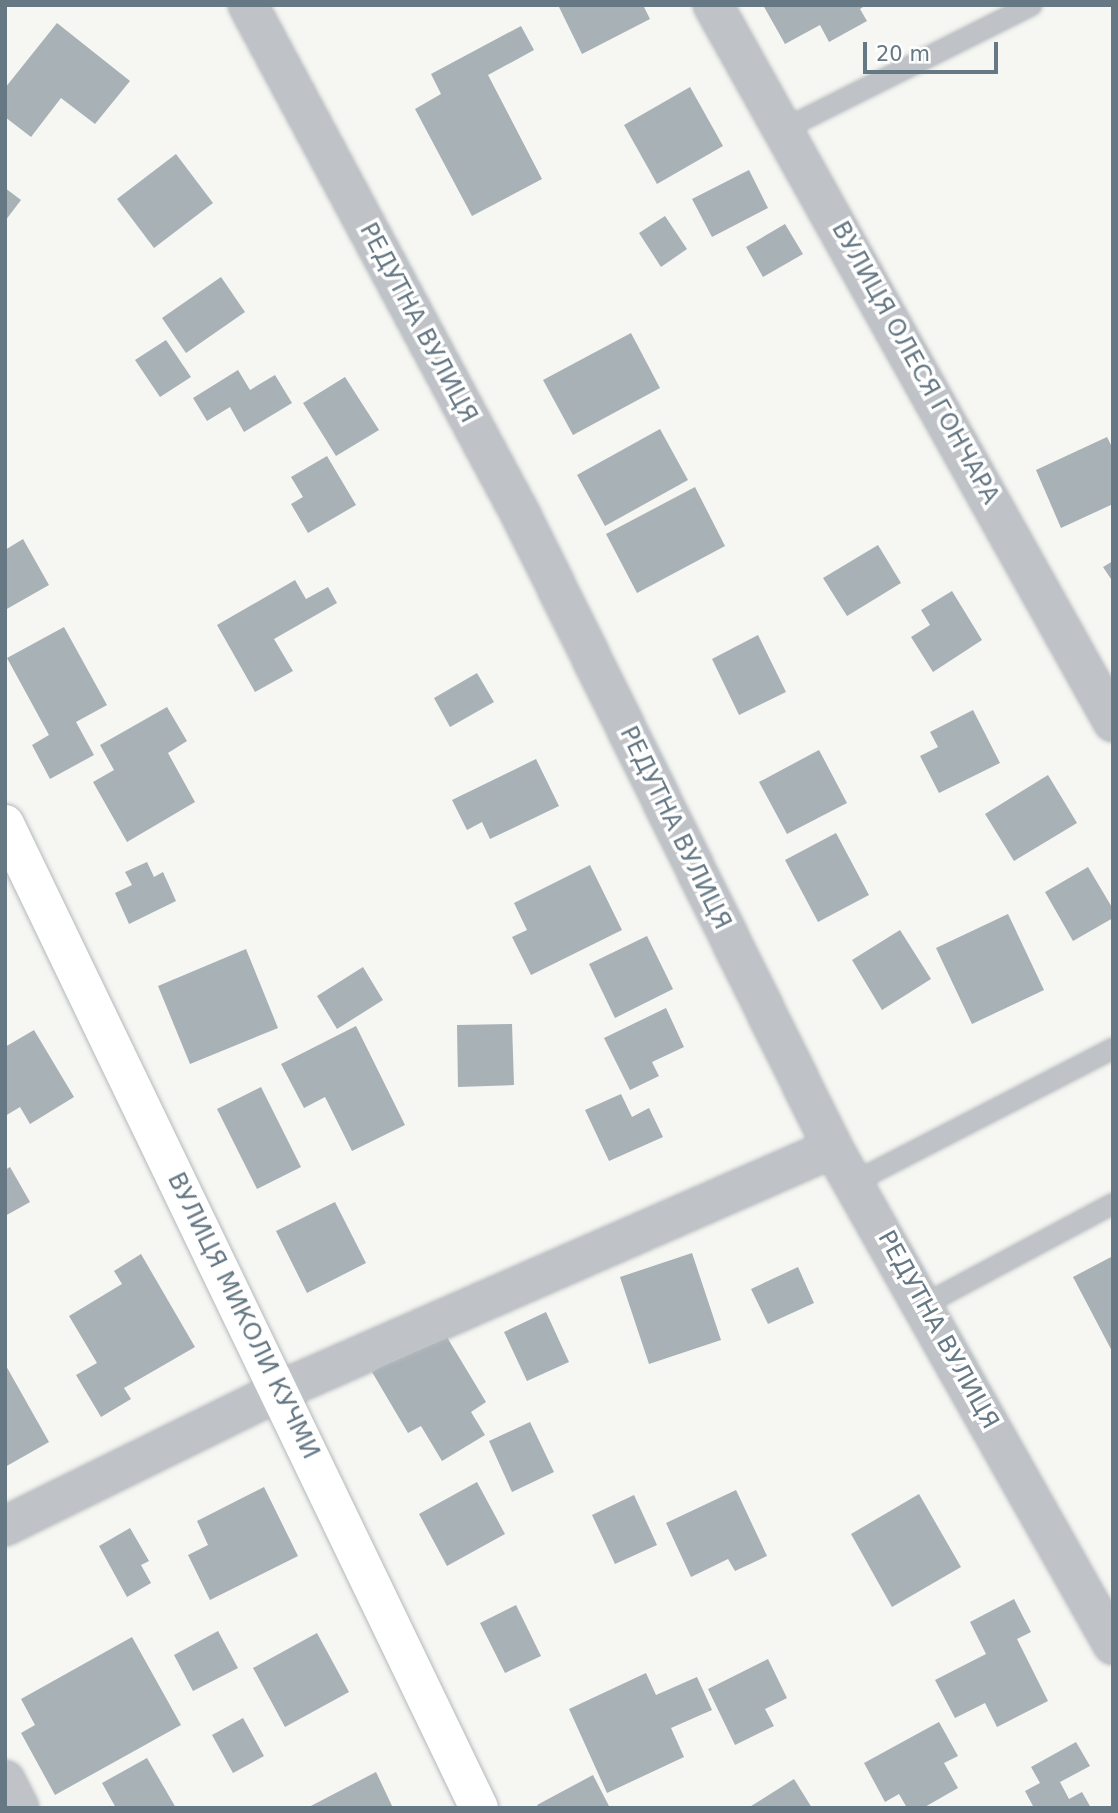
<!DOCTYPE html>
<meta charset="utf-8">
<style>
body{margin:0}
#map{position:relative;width:1118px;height:1813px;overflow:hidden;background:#f6f6f2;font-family:"DejaVu Sans",sans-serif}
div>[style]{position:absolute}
.building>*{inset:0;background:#a8b1b6}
.roads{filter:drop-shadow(0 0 2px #b3b9bd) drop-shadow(0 0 2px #b3b9bd)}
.lane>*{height:19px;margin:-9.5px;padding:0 9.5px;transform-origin:9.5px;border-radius:9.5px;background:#bfc3c7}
.street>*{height:38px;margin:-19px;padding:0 19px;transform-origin:19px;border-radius:19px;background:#bfc3c7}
.secondary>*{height:38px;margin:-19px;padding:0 19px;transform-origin:19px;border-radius:19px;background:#fff}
span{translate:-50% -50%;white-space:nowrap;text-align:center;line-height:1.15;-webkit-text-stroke:7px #fff;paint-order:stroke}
.street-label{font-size:24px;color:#657884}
.frame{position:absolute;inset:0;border:7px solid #657884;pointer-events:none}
.scale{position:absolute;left:863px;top:42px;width:135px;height:32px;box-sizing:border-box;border:4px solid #657884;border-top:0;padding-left:9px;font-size:21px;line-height:24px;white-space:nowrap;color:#657884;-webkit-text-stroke:5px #fff;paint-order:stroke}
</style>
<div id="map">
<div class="building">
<i style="clip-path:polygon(558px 5px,643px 5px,650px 19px,582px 54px)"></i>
<i style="clip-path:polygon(763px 5px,866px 5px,860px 9px,867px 21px,829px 42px,820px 25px,785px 44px)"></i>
<i style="clip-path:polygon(57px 23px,130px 81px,95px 124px,61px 98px,31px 137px,5px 117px,5px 88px)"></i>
<i style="clip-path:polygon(521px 26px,534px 50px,488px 75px,542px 179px,472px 216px,415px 109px,441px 94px,431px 74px)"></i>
<i style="clip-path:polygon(690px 87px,723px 146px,657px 184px,624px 125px)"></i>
<i style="clip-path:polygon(176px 154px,213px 203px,154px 248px,117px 199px)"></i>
<i style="clip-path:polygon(749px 170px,768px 208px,712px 237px,692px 199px)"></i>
<i style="clip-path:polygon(5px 188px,21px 200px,5px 221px)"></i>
<i style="clip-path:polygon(665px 216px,687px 249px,661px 267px,639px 233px)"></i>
<i style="clip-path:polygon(785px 224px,803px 254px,763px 277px,746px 247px)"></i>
<i style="clip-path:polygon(221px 277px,245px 312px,186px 353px,162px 318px)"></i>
<i style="clip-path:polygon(631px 333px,660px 388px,573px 435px,543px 380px)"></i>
<i style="clip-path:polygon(166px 340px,191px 377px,160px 397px,135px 360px)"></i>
<i style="clip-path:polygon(238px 370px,250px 390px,275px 375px,292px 403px,244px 432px,230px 407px,207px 421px,193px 398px)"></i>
<i style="clip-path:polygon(345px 377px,379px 430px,336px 456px,303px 403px)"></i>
<i style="clip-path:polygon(660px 429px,688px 480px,605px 526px,577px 475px)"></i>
<i style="clip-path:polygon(1107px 437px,1113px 449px,1113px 504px,1061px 528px,1036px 470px)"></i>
<i style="clip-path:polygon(327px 456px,356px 505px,308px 533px,291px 504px,303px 497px,291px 477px)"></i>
<i style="clip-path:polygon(695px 487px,725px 546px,637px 593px,606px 534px)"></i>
<i style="clip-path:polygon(23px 539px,49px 585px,5px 610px,5px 550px)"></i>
<i style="clip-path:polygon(878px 545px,901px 583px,847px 616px,823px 578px)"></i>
<i style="clip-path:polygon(1113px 561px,1113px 582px,1103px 567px)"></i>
<i style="clip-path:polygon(295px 580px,306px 599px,328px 587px,337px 603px,274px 639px,293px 671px,255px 692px,217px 625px)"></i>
<i style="clip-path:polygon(952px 591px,982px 640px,933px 672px,911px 637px,930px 625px,921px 610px)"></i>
<i style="clip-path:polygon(64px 627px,107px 705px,76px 722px,94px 755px,50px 779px,32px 745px,49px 735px,7px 658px)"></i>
<i style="clip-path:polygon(758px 635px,786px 692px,739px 715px,712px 659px)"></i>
<i style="clip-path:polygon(477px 673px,494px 702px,450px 727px,434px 698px)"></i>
<i style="clip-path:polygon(167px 707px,187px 741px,168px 753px,195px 802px,127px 842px,93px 782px,114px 770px,100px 745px)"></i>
<i style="clip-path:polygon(973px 710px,1000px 763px,939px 793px,920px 756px,938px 747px,930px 732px)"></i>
<i style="clip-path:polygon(819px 750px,847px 803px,787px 834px,759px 782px)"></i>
<i style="clip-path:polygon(536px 759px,559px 806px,490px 839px,482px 822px,467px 830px,452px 800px)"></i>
<i style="clip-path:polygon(1048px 775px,1077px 823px,1014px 861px,985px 814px)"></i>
<i style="clip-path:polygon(836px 833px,869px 895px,818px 922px,785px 860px)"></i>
<i style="clip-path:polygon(147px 862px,154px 877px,163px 872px,176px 901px,129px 924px,115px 893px,132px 885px,125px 872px)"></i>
<i style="clip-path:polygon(590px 865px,622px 930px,531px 975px,512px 937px,527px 930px,514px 903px)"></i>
<i style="clip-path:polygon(1088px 867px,1113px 909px,1113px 918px,1073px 941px,1045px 892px)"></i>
<i style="clip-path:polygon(1008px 914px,1044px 990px,972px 1024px,936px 948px)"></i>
<i style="clip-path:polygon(900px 930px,931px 979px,882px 1010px,852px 960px)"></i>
<i style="clip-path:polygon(647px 936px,673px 989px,615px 1018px,589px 964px)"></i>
<i style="clip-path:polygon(246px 949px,278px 1028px,190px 1064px,158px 986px)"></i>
<i style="clip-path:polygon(363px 967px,383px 1000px,337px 1029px,317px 996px)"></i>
<i style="clip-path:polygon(666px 1008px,684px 1047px,652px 1062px,659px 1076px,630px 1090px,604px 1038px)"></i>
<i style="clip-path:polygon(512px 1024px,514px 1085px,458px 1087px,457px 1025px)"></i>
<i style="clip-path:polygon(356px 1026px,405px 1125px,352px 1151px,325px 1097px,304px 1108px,281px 1064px)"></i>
<i style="clip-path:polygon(34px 1030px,74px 1097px,30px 1124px,20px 1107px,5px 1116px,5px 1047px)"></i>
<i style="clip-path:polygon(261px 1087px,301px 1167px,257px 1189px,217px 1109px)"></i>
<i style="clip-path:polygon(621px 1094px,632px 1117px,649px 1108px,663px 1137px,609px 1161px,585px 1110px)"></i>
<i style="clip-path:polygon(10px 1167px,30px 1202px,5px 1216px,5px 1170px)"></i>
<i style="clip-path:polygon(335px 1202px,366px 1263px,307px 1293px,276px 1231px)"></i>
<i style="clip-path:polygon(692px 1253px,721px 1340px,649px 1364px,620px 1277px)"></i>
<i style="clip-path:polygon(141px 1254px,195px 1347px,124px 1388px,131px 1399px,101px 1417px,76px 1375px,97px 1363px,69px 1316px,122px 1284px,114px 1271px)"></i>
<i style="clip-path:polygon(1113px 1256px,1113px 1353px,1073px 1277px)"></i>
<i style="clip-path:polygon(798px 1267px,814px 1303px,768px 1324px,751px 1289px)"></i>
<i style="clip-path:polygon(546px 1312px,569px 1362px,527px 1381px,504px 1332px)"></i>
<i style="clip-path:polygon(442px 1329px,486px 1402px,471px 1412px,485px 1435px,442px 1461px,421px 1426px,408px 1433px,372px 1372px)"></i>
<i style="clip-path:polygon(5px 1364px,49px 1442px,5px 1467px)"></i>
<i style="clip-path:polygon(530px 1422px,554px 1472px,512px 1492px,489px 1441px)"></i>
<i style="clip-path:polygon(477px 1482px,505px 1534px,447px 1566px,419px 1514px)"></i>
<i style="clip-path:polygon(264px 1487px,298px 1556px,210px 1600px,188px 1555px,208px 1545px,197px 1521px)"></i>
<i style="clip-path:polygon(736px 1490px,767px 1556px,735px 1571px,728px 1559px,691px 1577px,666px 1523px)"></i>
<i style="clip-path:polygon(919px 1494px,961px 1567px,892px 1607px,851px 1534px)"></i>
<i style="clip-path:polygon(634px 1495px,657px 1545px,615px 1564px,592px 1515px)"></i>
<i style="clip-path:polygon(130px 1528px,149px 1561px,141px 1565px,151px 1583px,127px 1597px,99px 1546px)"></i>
<i style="clip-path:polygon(1014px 1599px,1031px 1632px,1017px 1639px,1048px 1701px,997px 1727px,985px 1703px,955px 1718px,935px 1680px,986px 1654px,970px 1622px)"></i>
<i style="clip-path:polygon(516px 1605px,541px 1656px,505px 1673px,480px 1623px)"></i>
<i style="clip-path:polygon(218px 1631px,238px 1668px,193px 1691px,174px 1655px)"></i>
<i style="clip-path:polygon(317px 1633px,349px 1692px,285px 1727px,253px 1668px)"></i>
<i style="clip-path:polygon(132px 1637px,181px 1725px,55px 1795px,21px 1733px,35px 1725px,21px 1699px)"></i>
<i style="clip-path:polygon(768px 1659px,787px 1698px,765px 1709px,774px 1726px,735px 1745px,708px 1689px)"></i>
<i style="clip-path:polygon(646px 1673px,656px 1695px,697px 1677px,712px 1710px,671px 1728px,684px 1757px,607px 1793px,569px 1709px)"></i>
<i style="clip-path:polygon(243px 1718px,264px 1756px,233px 1773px,212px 1735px)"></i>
<i style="clip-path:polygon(939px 1722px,958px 1756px,944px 1763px,958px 1788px,923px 1808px,907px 1808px,899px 1794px,885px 1802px,864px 1763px)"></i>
<i style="clip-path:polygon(1076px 1742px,1090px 1766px,1060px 1782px,1069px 1799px,1082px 1792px,1091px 1808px,1034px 1808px,1025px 1791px,1040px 1783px,1031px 1767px)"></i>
<i style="clip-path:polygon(147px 1758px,176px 1808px,116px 1808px,102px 1783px)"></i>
<i style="clip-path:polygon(376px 1772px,393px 1808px,307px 1808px)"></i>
<i style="clip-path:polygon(593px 1775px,610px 1808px,539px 1808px,537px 1805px)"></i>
<i style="clip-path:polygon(794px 1779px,812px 1808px,748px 1808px)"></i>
</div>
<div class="roads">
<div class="lane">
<i style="left:785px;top:128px;width:275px;rotate:-26.6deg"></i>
<i style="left:855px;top:1181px;width:290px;rotate:-27.3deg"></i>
<i style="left:924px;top:1304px;width:214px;rotate:-28.1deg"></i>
</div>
<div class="street">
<i style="left:248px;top:5px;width:581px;rotate:61.85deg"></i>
<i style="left:522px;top:517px;width:703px;rotate:63.76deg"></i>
<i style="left:833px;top:1148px;width:570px;rotate:60.6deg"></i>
<i style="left:713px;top:5px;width:821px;rotate:60.84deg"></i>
<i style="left:5px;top:1526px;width:305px;rotate:-26.2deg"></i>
<i style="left:279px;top:1391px;width:605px;rotate:-23.68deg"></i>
<i style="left:5px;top:1780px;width:31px;rotate:63deg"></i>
</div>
<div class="secondary">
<i style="left:5px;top:824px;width:1092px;rotate:64.28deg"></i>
</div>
</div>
<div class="street-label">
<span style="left:418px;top:323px;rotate:62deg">РЕДУТНА ВУЛИЦЯ</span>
<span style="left:915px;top:363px;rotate:61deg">ВУЛИЦЯ ОЛЕСЯ ГОНЧАРА</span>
<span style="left:675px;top:828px;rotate:64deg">РЕДУТНА ВУЛИЦЯ</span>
<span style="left:243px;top:1316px;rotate:64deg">ВУЛИЦЯ МИКОЛИ КУЧМИ</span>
<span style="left:938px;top:1330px;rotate:61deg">РЕДУТНА ВУЛИЦЯ</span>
</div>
<div class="frame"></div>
<div class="scale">20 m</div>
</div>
